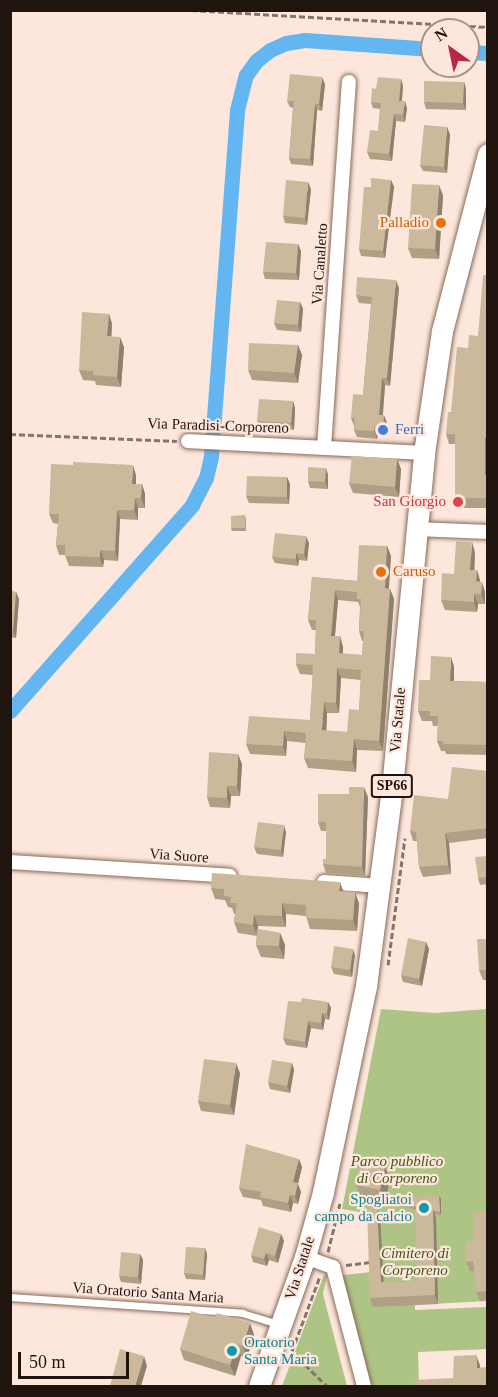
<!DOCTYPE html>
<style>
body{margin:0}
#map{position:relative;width:498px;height:1397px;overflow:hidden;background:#fde7dc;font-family:"Times New Roman",serif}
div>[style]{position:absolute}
.green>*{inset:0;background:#aec484}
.canal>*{height:15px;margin:-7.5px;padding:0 7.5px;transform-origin:7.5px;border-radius:7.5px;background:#64b6f1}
.path>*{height:3px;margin-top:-1.5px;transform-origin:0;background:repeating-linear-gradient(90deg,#84746c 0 6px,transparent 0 9px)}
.roads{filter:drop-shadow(0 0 2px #886a59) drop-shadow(0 0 2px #886a59)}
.service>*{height:7px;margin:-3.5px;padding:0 3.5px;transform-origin:3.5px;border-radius:3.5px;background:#fff}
.minor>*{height:14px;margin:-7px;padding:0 7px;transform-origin:7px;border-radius:7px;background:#fff}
.primary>*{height:21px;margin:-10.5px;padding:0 10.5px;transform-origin:10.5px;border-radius:10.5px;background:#fff}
.wall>*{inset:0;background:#af9f85}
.shaded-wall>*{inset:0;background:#8f826c}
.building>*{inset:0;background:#ccb99b}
.dots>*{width:16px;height:16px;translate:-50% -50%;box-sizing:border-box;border:3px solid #fde7dc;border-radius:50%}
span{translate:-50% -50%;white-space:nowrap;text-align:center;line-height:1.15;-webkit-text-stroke:4.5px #fde7dc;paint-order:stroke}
.shield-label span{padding:2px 4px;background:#fde7dc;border:2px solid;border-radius:4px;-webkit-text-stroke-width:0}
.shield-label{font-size:14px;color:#20140e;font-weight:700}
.food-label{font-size:15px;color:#c56008}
.right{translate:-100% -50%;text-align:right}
.left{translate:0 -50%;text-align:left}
.street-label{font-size:15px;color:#20140e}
.shop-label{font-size:15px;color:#366cbe}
.health-label{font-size:15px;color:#be3a42}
.park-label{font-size:15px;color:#455619;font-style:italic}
.culture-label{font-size:15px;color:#0d838f}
.frame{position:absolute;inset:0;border:12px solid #20140e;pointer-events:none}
.north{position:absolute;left:420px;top:18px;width:60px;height:60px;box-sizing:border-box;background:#fde7dc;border:2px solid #a5938a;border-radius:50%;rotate:327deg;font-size:16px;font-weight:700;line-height:24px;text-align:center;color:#20140e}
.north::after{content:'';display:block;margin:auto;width:21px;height:27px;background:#b82745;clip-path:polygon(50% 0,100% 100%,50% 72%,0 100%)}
.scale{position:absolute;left:18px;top:1352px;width:111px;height:27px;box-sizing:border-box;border:3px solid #20140e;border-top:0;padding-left:8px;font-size:18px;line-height:21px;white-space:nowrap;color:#20140e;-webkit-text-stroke:4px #fde7dc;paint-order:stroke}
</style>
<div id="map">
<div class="green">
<i style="clip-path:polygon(381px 1009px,435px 1013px,487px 1009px,487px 1301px,415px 1305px,415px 1310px,487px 1307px,487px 1349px,418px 1352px,419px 1386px,364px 1386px,335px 1276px,371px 1272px,371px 1214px,342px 1209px)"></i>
<i style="clip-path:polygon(324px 1275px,327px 1276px,323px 1294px,347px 1386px,282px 1386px)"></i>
</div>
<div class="canal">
<i style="left:468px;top:52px;width:20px;rotate:3deg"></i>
<i style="left:10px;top:711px;width:275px;rotate:-48.5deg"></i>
<i style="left:192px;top:505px;width:30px;rotate:-63deg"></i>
<i style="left:206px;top:478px;width:22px;rotate:-77deg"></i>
<i style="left:211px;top:457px;width:348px;rotate:-85.7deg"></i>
<i style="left:237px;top:110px;width:36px;rotate:-76deg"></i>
<i style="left:246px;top:75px;width:17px;rotate:-54deg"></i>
<i style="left:256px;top:61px;width:18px;rotate:-38deg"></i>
<i style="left:270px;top:50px;width:17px;rotate:-24deg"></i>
<i style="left:286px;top:43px;width:19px;rotate:-9deg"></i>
<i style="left:305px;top:40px;width:127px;rotate:4.1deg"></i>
</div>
<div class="path">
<i style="left:191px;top:10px;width:297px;rotate:3.3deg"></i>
<i style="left:10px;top:434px;width:167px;rotate:2.4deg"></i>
<i style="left:388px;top:965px;width:128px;rotate:-82.4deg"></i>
<i style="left:328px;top:1252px;width:50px;rotate:-76.2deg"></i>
<i style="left:346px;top:1265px;width:25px;rotate:-7deg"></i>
<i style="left:292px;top:1351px;width:80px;rotate:-69.5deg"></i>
<i style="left:292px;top:1352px;width:49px;rotate:44.2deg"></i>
</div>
<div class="roads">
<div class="service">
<i style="left:10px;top:1297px;width:233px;rotate:3.9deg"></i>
<i style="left:242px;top:1313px;width:39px;rotate:17deg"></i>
</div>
<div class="minor">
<i style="left:188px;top:441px;width:236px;rotate:2.9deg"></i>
<i style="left:324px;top:447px;width:366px;rotate:-86.1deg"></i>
<i style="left:416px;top:529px;width:72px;rotate:2.4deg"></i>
<i style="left:10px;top:862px;width:220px;rotate:3.6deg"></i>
<i style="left:324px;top:882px;width:57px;rotate:4deg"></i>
<i style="left:305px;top:1257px;width:30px;rotate:20deg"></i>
<i style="left:333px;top:1267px;width:123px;rotate:75.4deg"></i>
</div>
<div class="primary">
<i style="left:259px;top:1386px;width:137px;rotate:-70.4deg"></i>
<i style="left:305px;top:1257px;width:67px;rotate:-74.5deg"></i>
<i style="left:323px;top:1192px;width:210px;rotate:-78.2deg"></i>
<i style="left:366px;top:986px;width:200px;rotate:-82.5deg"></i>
<i style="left:392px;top:788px;width:337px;rotate:-84.5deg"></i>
<i style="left:424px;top:453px;width:123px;rotate:-81.6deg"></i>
<i style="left:442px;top:331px;width:183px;rotate:-75.4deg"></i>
</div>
</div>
<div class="wall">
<i style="clip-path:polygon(401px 79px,403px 86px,402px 101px,407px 108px,405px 122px,396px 121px,392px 161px,370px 159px,367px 152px,378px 131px,380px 109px,373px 108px,371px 102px,376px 89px)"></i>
<i style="clip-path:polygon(464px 82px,466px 89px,466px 110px,426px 109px,424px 102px)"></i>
<i style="clip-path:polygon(325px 84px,322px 111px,317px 110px,313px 166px,291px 164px,289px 158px,293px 108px,290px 107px,287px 101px)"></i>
<i style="clip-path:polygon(450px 134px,447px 173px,423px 171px,420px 165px)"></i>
<i style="clip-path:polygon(391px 180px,394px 187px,385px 258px,361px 256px,359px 249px,371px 187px)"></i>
<i style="clip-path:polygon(311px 189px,307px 225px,285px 223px,283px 216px)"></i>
<i style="clip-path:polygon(443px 195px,439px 259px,412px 258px,408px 248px)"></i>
<i style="clip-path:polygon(298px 244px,301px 251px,299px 280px,265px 279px,263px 272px)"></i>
<i style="clip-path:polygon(488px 275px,488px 508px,458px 508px,455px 498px,455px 444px,449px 444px,446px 434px,468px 348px,478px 336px)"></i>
<i style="clip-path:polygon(399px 288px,390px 386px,385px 385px,383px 415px,387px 423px,386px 434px,378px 434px,377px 439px,357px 437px,354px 430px,354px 426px,351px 418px,363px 395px,371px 304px,359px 303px,356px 295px)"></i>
<i style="clip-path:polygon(300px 302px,303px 309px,301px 332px,277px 330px,274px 323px)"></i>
<i style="clip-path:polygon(109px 314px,112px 324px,111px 337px,124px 347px,121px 387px,96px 385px,95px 381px,83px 380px,79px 370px)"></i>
<i style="clip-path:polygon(298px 345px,302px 355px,298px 383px,252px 380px,248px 370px)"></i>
<i style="clip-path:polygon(293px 401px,295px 408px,294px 430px,260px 427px,257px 421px)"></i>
<i style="clip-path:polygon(397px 459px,401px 469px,399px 497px,353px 493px,349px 483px)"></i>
<i style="clip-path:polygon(326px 468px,328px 475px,328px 489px,310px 488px,308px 481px)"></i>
<i style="clip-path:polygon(136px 475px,136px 484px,142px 484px,145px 494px,145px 508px,138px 508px,138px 520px,120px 519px,118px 561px,104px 560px,103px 567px,69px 566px,65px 555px,59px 555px,56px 545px,58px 524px,53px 523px,49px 514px)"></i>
<i style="clip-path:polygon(287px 477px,290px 484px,289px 504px,249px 503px,246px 496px)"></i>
<i style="clip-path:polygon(245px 515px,246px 519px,246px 531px,232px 531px,231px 528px)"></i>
<i style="clip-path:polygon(309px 543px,307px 561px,299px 560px,298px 566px,275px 563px,272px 557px)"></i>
<i style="clip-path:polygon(evenodd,387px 546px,391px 556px,389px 589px,390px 589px,394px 599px,383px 751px,357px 750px,356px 772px,308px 768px,304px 758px,306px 743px,287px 741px,286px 756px,250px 754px,246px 744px,310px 720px,313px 675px,300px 674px,296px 664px,315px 654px,316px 630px,312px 630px,308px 620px,312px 577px,357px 581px,387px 546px,338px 600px,358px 602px,360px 607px,359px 631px,362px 641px,363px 641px,362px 655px,343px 654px,343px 647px,340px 636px,335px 636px,338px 600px,387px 546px,341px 678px,361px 680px,359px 710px,347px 732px,326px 731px,327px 713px,339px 713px,341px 678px)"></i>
<i style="clip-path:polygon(475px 552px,474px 570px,477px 570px,480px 582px,485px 592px,485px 604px,478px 604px,477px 612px,445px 610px,441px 600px,454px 574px)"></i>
<i style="clip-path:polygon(10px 591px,16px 592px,19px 599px,16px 638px,10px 637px)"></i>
<i style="clip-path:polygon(454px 666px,454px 681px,488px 682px,488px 755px,446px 754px,445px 751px,441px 751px,437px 741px,438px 726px,433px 726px,432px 721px,422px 721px,418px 711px,430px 680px)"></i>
<i style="clip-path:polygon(242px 764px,240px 796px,231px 796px,230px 808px,210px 807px,207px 797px)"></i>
<i style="clip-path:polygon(488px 771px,488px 838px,449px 843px,451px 874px,423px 877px,419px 867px,417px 841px,413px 841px,410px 831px,448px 799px)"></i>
<i style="clip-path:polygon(368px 797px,365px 876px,326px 873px,323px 864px,326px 859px,326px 831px,321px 831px,318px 822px)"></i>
<i style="clip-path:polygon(286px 832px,283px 857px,257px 854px,254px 847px)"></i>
<i style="clip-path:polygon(488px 856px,488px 884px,480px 885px,478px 878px)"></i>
<i style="clip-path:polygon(211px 888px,343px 891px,359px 903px,357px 931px,310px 929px,306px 916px,286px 914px,286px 927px,258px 926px,258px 929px,280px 933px,285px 945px,284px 959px,261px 957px,256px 945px,257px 936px,238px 933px,234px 922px,235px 914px,234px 914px,232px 908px,228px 907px,225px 900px,215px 899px)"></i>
<i style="clip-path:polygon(488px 939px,488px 980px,483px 980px,479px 970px)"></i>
<i style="clip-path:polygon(426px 942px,429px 949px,422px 986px,403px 982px,401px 975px)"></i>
<i style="clip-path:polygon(355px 955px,352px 977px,334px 974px,331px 967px)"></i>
<i style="clip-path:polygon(301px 1002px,328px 1002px,331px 1008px,329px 1020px,325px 1019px,323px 1030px,311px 1028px,307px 1048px,286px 1045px,283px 1038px)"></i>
<i style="clip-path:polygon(292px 1063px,294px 1070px,290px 1093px,270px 1089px,268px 1082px)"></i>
<i style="clip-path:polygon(240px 1073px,234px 1115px,201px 1111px,198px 1101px)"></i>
<i style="clip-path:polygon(299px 1159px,302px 1167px,298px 1184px,301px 1192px,298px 1204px,293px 1203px,291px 1212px,263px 1206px,261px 1200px,243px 1197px,239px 1188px)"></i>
<i style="clip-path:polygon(385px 1167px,390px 1179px,385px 1203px,361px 1197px,356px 1185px)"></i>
<i style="clip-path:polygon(439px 1196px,441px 1199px,441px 1215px,435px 1214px,436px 1218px,438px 1304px,373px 1307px,370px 1298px,380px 1217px,384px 1282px,418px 1281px,419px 1210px,395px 1205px,394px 1201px)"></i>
<i style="clip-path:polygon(488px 1211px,488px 1301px,480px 1301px,476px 1292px,474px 1271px,470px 1271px,466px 1262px,473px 1242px)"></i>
<i style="clip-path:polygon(281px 1234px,284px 1241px,278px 1263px,269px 1260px,267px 1266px,253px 1262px,251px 1255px)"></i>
<i style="clip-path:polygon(205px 1248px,207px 1254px,205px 1280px,186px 1279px,184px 1273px)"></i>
<i style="clip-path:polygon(140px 1254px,143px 1260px,141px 1284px,121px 1282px,119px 1276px)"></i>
<i style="clip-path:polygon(215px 1318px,250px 1323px,254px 1335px,247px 1358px,241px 1356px,235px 1376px,184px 1360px,180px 1349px)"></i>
</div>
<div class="shaded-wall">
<i style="clip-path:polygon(322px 77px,325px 84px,322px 111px,319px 104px)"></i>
<i style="clip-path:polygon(401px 79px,403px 86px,401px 108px,399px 101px)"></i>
<i style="clip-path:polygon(464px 82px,466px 89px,466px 110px,463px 103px)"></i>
<i style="clip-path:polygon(405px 101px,407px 108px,405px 122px,403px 115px)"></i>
<i style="clip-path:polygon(315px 104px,317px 110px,313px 166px,310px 159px)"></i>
<i style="clip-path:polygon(394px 114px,396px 121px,392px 161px,389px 154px)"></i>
<i style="clip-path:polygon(447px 127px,450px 134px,447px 173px,444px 167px)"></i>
<i style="clip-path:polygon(391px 180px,394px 187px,385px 258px,383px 251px)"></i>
<i style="clip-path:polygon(308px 182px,311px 189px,307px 225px,305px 218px)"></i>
<i style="clip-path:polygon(439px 185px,443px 195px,439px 259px,435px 249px)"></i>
<i style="clip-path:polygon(298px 244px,301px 251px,299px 280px,296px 273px)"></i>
<i style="clip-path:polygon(396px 280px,399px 288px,390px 386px,387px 378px)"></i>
<i style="clip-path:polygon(300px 302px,303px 309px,301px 332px,298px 325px)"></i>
<i style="clip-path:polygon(109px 314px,112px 324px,111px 346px,107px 336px)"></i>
<i style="clip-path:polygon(120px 337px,124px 347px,121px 387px,117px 377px)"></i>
<i style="clip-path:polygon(298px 345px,302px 355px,298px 383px,294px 373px)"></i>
<i style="clip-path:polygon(382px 378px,385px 385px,382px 422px,379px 415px)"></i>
<i style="clip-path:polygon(293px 401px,295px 408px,294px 430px,291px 423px)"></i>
<i style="clip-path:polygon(384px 415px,387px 423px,386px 434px,383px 426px)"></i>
<i style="clip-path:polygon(375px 426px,378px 434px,377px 439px,374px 431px)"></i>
<i style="clip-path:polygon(485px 437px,488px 443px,488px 482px,485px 475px)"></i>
<i style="clip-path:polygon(397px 459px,401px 469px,399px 497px,395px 487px)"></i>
<i style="clip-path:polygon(133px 465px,136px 475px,136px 494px,132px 484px)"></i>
<i style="clip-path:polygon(326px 468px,328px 475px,328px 489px,325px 482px)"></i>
<i style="clip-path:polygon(287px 477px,290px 484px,289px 504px,287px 497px)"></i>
<i style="clip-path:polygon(142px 484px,145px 494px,145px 508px,141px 498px)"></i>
<i style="clip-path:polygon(135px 498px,138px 508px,138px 520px,134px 510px)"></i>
<i style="clip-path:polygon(117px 510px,120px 519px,118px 561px,115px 551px)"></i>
<i style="clip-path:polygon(306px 536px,309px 543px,307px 561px,304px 554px)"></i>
<i style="clip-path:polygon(472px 542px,475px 552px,474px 580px,470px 570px)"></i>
<i style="clip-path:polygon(387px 546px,391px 556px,388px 598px,385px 588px)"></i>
<i style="clip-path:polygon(100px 550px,104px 560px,103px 567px,100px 557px)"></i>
<i style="clip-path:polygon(296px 553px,299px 560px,298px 566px,296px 559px)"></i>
<i style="clip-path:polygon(477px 570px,480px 580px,480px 591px,476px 581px)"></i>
<i style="clip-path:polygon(482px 582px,485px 592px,485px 604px,481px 594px)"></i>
<i style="clip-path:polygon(390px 589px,394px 599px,383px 751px,379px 741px)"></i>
<i style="clip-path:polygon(335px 590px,338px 600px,334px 646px,331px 636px)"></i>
<i style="clip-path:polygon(16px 592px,19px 599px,16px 638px,13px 631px)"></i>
<i style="clip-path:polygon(474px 594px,478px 604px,477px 612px,474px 602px)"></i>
<i style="clip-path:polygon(340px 636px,343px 647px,343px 664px,339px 653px)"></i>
<i style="clip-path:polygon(451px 657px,454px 666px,454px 691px,450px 681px)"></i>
<i style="clip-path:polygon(337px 668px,341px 678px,339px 713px,336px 703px)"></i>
<i style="clip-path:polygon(324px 702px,327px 713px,326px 741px,322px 730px)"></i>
<i style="clip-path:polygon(284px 731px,287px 741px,286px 756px,283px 746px)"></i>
<i style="clip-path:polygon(354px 739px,357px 750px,356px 772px,352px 761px)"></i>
<i style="clip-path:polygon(238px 754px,242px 764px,240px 796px,237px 786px)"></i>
<i style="clip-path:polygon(227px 786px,231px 796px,230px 808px,227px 798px)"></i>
<i style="clip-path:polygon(364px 787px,368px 797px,365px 876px,362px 867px)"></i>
<i style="clip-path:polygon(284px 825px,286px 832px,283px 857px,281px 850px)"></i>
<i style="clip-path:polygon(445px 833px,449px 843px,451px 874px,448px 865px)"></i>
<i style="clip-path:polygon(340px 882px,344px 893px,339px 891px)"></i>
<i style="clip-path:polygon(355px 892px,359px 903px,357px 931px,353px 920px)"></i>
<i style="clip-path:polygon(282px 903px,286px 914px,286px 927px,282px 916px)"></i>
<i style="clip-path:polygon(254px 915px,258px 926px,257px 936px,253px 925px)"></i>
<i style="clip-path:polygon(280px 933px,285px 945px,284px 959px,279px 946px)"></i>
<i style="clip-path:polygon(426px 942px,429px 949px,422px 986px,419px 979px)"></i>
<i style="clip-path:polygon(353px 949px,355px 955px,352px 977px,350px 970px)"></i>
<i style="clip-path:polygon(328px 1002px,331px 1008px,329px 1020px,327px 1013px)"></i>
<i style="clip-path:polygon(322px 1013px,325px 1019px,323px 1030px,321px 1023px)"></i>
<i style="clip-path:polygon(308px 1021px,311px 1028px,307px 1048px,305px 1042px)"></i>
<i style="clip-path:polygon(236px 1063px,240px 1073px,234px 1115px,230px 1105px)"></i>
<i style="clip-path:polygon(292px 1063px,294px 1070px,290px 1093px,287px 1086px)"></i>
<i style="clip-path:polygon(299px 1159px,302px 1167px,298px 1184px,301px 1192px,298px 1204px,295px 1196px,293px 1182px)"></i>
<i style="clip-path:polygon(385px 1167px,390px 1179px,385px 1203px,380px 1190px)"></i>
<i style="clip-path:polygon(290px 1195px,293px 1203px,291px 1212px,288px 1203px)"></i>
<i style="clip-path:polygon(439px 1196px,441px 1199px,441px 1215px,440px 1212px)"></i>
<i style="clip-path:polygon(377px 1208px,380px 1217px,384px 1291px,381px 1282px)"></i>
<i style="clip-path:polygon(433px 1209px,436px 1218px,438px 1304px,435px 1295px)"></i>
<i style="clip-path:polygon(281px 1234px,284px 1241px,278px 1263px,275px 1256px)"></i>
<i style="clip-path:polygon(205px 1248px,207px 1254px,205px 1280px,203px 1275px)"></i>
<i style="clip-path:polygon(266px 1253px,269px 1260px,267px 1266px,264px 1259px)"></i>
<i style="clip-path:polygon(140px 1254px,143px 1260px,141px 1284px,138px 1277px)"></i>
<i style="clip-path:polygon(250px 1323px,254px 1335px,247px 1358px,243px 1346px)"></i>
<i style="clip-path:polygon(237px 1344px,241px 1356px,235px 1376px,230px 1365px)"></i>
<i style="clip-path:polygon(476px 1355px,480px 1365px,481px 1378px,477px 1368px)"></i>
<i style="clip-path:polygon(144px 1356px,147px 1366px,141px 1386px,135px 1386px)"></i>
</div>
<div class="building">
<i style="clip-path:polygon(290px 74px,322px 77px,319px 104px,315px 104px,310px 159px,289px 158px,294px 101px,287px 101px)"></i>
<i style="clip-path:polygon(378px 77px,401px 79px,399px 101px,405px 101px,403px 115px,394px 114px,389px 154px,367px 152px,370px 130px,378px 131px,381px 103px,371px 102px,372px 88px,376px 89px)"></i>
<i style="clip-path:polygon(424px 81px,464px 82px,463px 103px,424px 102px)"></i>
<i style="clip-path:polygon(424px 125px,447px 127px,444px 167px,420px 165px)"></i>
<i style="clip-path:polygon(371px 178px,391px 180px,383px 251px,359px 249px,364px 187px,371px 187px)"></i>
<i style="clip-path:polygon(286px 180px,308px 182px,305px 218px,283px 216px)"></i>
<i style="clip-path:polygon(412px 184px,439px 185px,435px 249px,408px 248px)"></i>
<i style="clip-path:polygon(266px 242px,298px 244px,296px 273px,263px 272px)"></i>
<i style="clip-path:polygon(483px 275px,488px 275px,488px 438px,485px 437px,485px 475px,488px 475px,488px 498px,455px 498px,455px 434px,446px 434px,448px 412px,451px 412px,457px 347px,468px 348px,469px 335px,478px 336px)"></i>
<i style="clip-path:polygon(357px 277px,396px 280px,387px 378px,382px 378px,379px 415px,384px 415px,383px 426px,375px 426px,374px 431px,354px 430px,355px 418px,351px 418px,353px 394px,363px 395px,372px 297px,356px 295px)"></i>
<i style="clip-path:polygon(277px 300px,300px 302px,298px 325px,274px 323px)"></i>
<i style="clip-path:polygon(82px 312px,109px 314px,107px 336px,120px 337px,117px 377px,93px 375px,93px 371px,79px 370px)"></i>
<i style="clip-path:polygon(249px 343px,298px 345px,294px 373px,248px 370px)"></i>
<i style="clip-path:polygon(259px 399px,293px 401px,291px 423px,257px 421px)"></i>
<i style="clip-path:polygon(352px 456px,397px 459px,395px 487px,349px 483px)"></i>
<i style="clip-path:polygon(73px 462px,133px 465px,132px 484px,142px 484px,141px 498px,135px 498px,134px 510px,117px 510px,115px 551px,100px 550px,100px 557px,65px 556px,65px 545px,56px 545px,59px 514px,49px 514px,51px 464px,73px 465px)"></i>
<i style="clip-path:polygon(308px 467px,326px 468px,325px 482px,308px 481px)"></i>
<i style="clip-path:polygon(247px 476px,287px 477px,287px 497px,246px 496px)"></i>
<i style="clip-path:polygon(245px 515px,245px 528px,231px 528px,231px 516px)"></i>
<i style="clip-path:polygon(275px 533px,306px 536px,304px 554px,296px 553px,296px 559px,272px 557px)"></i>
<i style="clip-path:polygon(456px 541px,472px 542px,470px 570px,477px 570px,476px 581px,482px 582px,481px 594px,474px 594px,474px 602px,441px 600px,442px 573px,454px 574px)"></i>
<i style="clip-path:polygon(evenodd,359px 545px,387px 546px,385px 588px,390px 589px,379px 741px,354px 739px,352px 761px,304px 758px,306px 733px,284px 731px,283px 746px,246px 744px,249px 716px,310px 720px,313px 665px,296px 664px,296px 653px,315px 654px,316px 620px,308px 620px,312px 577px,357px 581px,359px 545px,335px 590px,357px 592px,357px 599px,361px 599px,359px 631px,364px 631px,362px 655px,339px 653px,340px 636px,331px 636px,335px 590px,359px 545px,337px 668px,361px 670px,359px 710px,349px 709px,347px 732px,322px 730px,324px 702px,336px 703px,337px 668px)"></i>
<i style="clip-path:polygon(10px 591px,16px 592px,13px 631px,10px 631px)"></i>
<i style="clip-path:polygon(431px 656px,451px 657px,450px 681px,488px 682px,488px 745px,443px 744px,443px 741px,437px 741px,438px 716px,430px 716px,430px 711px,418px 711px,419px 680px,430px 680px)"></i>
<i style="clip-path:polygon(209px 752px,238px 754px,237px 786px,227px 786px,227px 798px,207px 797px)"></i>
<i style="clip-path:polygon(452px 767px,488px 771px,488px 828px,445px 833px,448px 865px,419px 867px,416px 832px,410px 831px,414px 795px,448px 799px)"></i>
<i style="clip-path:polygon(349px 787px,364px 787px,362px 867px,323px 864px,323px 859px,326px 859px,326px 822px,318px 822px,318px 794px,349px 794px)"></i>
<i style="clip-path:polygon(258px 822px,284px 825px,281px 850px,254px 847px)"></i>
<i style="clip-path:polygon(488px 856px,488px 877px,478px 878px,475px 857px)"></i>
<i style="clip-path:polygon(212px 873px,340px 882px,339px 891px,355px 892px,353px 920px,306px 918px,306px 905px,282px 903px,282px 916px,254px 915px,253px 925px,234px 922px,237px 903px,230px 903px,231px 897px,224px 896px,224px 889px,211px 888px)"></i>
<i style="clip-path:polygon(257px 929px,280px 933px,279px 946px,256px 945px)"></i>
<i style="clip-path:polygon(408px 938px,426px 942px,419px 979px,401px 975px)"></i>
<i style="clip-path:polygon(477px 939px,488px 939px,488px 970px,479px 970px)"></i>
<i style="clip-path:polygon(334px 946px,353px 949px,350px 970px,331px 967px)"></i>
<i style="clip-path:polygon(302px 998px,328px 1002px,327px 1013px,322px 1013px,321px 1023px,308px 1021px,305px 1042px,283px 1038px,288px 1001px,301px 1002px)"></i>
<i style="clip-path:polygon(204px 1059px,236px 1063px,230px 1105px,198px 1101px)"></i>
<i style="clip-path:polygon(272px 1060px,292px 1063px,287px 1086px,268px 1082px)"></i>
<i style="clip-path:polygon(246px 1144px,299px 1159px,293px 1182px,298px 1183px,295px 1196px,290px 1195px,288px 1203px,260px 1197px,261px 1192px,239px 1188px)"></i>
<i style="clip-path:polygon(361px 1161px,385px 1167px,380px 1190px,356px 1185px)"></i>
<i style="clip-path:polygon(439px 1196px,440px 1212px,394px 1201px,395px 1197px)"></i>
<i style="clip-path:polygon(377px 1208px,381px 1282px,418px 1281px,415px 1210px,433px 1209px,435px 1295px,370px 1298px,367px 1209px)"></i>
<i style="clip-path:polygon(488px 1211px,488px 1291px,476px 1292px,473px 1261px,466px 1262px,466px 1243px,473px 1242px,473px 1212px)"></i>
<i style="clip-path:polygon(259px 1227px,281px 1234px,275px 1256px,266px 1253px,264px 1259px,251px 1255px)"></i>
<i style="clip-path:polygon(186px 1247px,205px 1248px,203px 1275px,184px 1273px)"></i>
<i style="clip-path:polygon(121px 1252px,140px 1254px,138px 1277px,119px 1276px)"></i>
<i style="clip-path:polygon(191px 1311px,215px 1318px,217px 1313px,250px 1323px,243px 1346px,237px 1344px,230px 1365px,180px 1349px)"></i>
<i style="clip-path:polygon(120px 1349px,144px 1356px,135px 1386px,110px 1386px)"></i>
<i style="clip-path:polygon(476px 1355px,477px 1368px,488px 1367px,488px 1386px,416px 1386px,415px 1380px,453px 1378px,454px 1356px)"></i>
</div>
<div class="dots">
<i style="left:441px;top:223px;background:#e8710a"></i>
<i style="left:383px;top:430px;background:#3f7fe0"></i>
<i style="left:458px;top:502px;background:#e0444e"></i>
<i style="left:381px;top:572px;background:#e8710a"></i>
<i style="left:424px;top:1208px;background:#0f9aa8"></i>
<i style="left:232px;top:1351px;background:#0f9aa8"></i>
</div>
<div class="shield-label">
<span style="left:392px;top:786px">SP66</span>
</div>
<div class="food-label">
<span class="right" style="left:429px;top:223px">Palladio</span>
<span class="left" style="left:393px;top:572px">Caruso</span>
</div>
<div class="street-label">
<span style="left:320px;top:264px;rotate:-86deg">Via Canaletto</span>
<span style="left:218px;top:426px;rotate:2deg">Via Paradisi-Corporeno</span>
<span style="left:398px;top:720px;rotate:-85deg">Via Statale</span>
<span style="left:179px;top:856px;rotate:4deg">Via Suore</span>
<span style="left:300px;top:1268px;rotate:-72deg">Via Statale</span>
<span style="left:148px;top:1293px;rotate:4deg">Via Oratorio Santa Maria</span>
</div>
<div class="shop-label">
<span class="left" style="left:395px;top:430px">Ferri</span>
</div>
<div class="health-label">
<span class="right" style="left:446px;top:502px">San Giorgio</span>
</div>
<div class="park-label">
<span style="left:397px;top:1170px">Parco pubblico<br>di Corporeno</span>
<span style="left:415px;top:1262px">Cimitero di<br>Corporeno</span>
</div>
<div class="culture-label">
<span class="right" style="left:412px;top:1208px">Spogliatoi<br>campo da calcio</span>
<span class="left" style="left:244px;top:1351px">Oratorio<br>Santa Maria</span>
</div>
<div class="frame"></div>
<div class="north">N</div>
<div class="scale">50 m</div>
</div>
